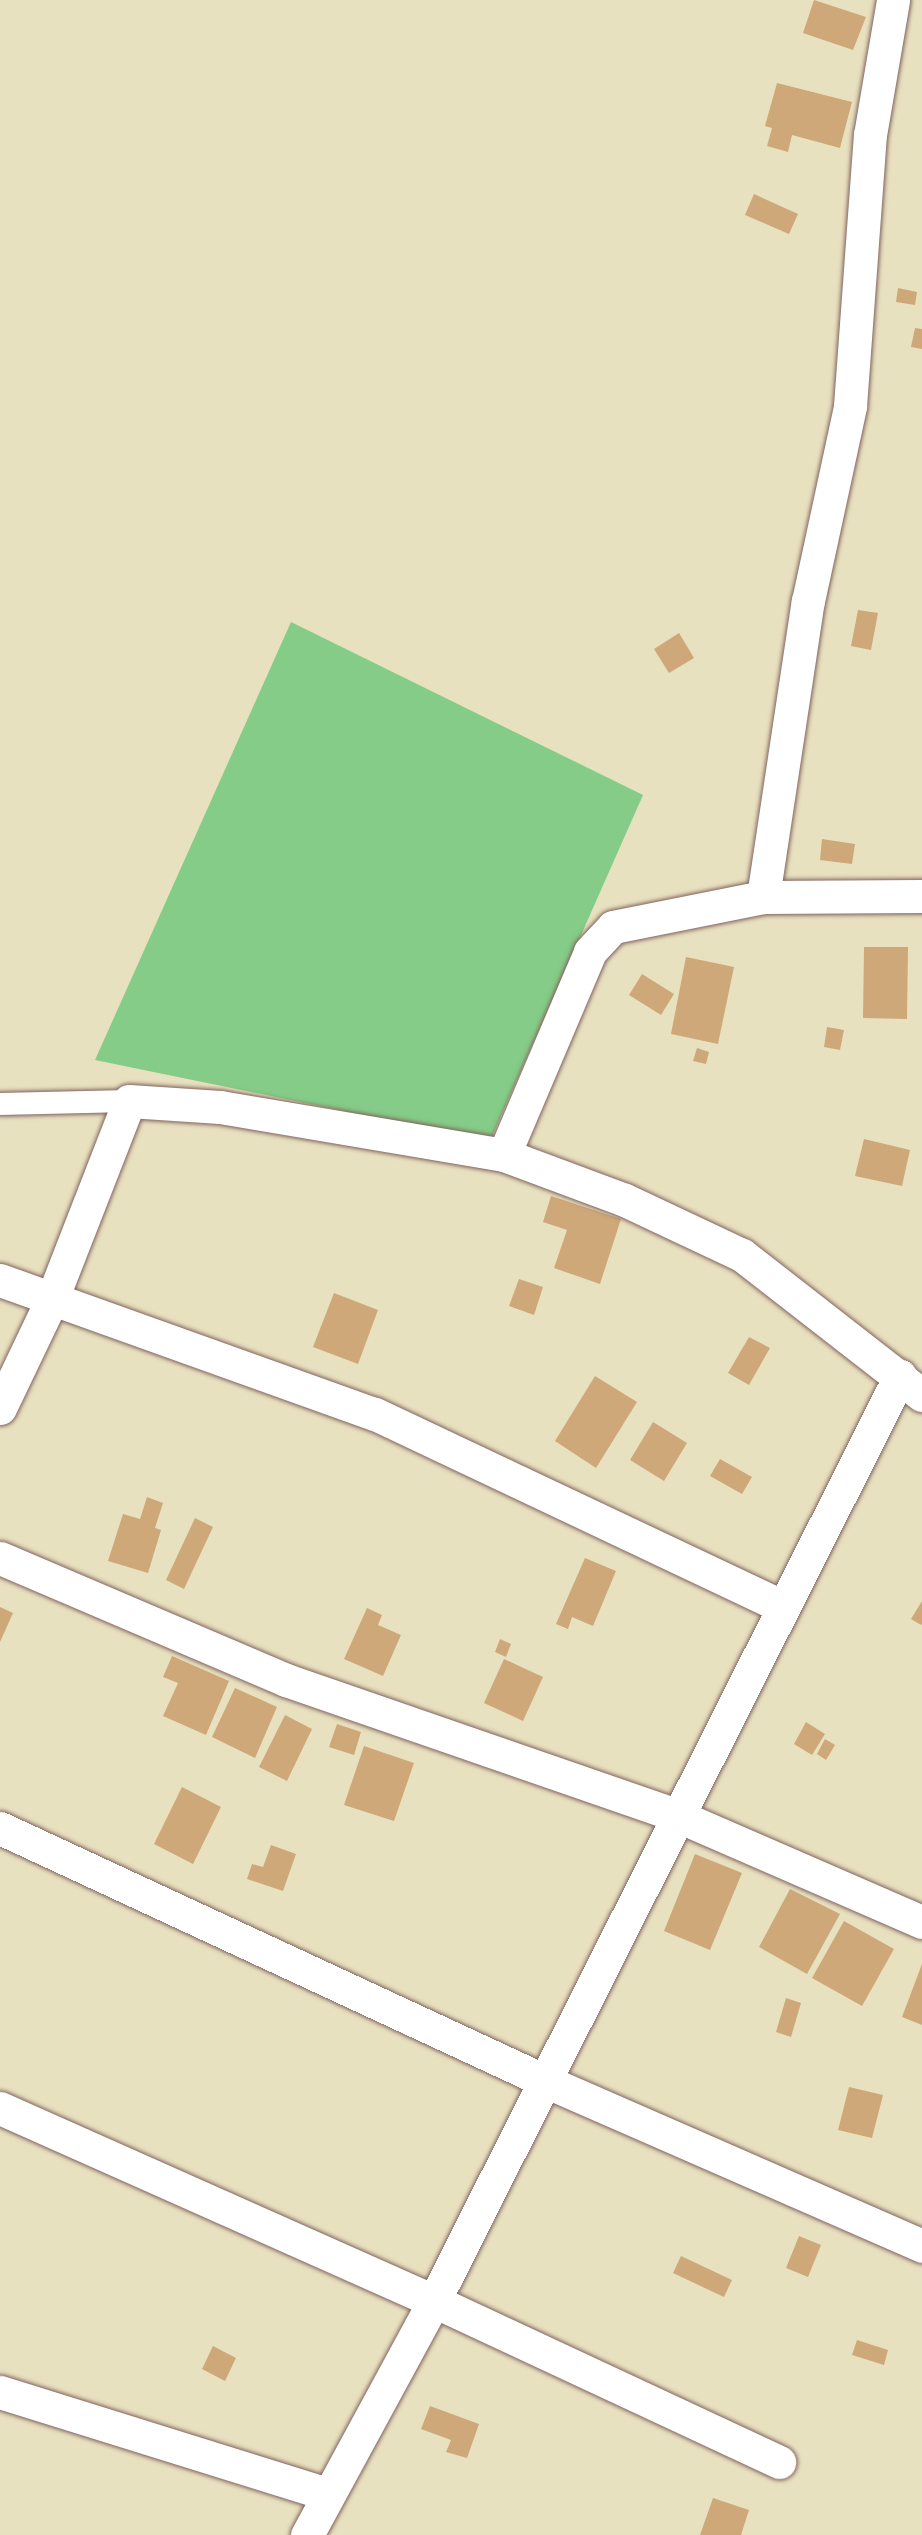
<!DOCTYPE html>
<style>
body{margin:0}
#map{position:relative;width:922px;height:2535px;overflow:hidden;background:#e8e1bf;font-family:Mynerve,sans-serif}
div>[style]{position:absolute}
.green>*{inset:0;background:#84cc87}
.building>*{inset:0;background:#cea878}
.roads{filter:drop-shadow(0 0 2px #81635f) drop-shadow(0 0 2px #81635f)}
.lane>*{height:22px;margin:-11px;padding:0 11px;transform-origin:11px;border-radius:11px;background:#fff}
.street>*{height:33px;margin:-16.5px;padding:0 16.5px;transform-origin:16.5px;border-radius:16.5px;background:#fff}
span{translate:-50% -50%;white-space:nowrap;text-align:center;line-height:1.15;-webkit-text-stroke:6px #fff;paint-order:stroke}
</style>
<div id="map">
<div class="green">
<i style="clip-path:polygon(291px 622px,643px 795px,490px 1141px,95px 1060px)"></i>
</div>
<div class="building">
<i style="clip-path:polygon(814px 0,866px 17px,853px 50px,803px 33px)"></i>
<i style="clip-path:polygon(777px 83px,852px 102px,840px 148px,792px 135px,788px 152px,767px 146px,772px 128px,765px 126px)"></i>
<i style="clip-path:polygon(754px 194px,798px 214px,789px 234px,745px 215px)"></i>
<i style="clip-path:polygon(898px 288px,917px 292px,915px 305px,896px 302px)"></i>
<i style="clip-path:polygon(915px 328px,922px 329px,922px 349px,911px 347px)"></i>
<i style="clip-path:polygon(858px 610px,878px 613px,871px 650px,851px 646px)"></i>
<i style="clip-path:polygon(679px 633px,694px 658px,669px 673px,654px 649px)"></i>
<i style="clip-path:polygon(822px 839px,855px 844px,852px 864px,820px 860px)"></i>
<i style="clip-path:polygon(864px 947px,908px 947px,907px 1019px,863px 1018px)"></i>
<i style="clip-path:polygon(686px 957px,734px 967px,718px 1044px,671px 1034px)"></i>
<i style="clip-path:polygon(642px 974px,674px 994px,661px 1015px,629px 995px)"></i>
<i style="clip-path:polygon(827px 1027px,844px 1030px,840px 1050px,824px 1047px)"></i>
<i style="clip-path:polygon(697px 1048px,709px 1052px,706px 1064px,693px 1061px)"></i>
<i style="clip-path:polygon(864px 1139px,910px 1150px,902px 1186px,855px 1176px)"></i>
<i style="clip-path:polygon(551px 1196px,621px 1219px,600px 1284px,554px 1268px,567px 1230px,543px 1222px)"></i>
<i style="clip-path:polygon(519px 1279px,543px 1287px,534px 1315px,509px 1306px)"></i>
<i style="clip-path:polygon(334px 1293px,378px 1310px,358px 1364px,313px 1347px)"></i>
<i style="clip-path:polygon(749px 1337px,770px 1348px,749px 1385px,728px 1373px)"></i>
<i style="clip-path:polygon(595px 1376px,637px 1402px,596px 1468px,555px 1441px)"></i>
<i style="clip-path:polygon(653px 1422px,687px 1443px,664px 1481px,630px 1460px)"></i>
<i style="clip-path:polygon(720px 1459px,752px 1477px,742px 1494px,710px 1476px)"></i>
<i style="clip-path:polygon(147px 1497px,163px 1503px,155px 1528px,161px 1530px,148px 1573px,108px 1561px,123px 1514px,140px 1519px)"></i>
<i style="clip-path:polygon(195px 1518px,213px 1527px,184px 1589px,166px 1580px)"></i>
<i style="clip-path:polygon(585px 1558px,616px 1571px,593px 1626px,572px 1617px,568px 1629px,556px 1624px)"></i>
<i style="clip-path:polygon(922px 1601px,922px 1624px,921px 1625px,911px 1619px)"></i>
<i style="clip-path:polygon(0 1607px,13px 1613px,0 1642px)"></i>
<i style="clip-path:polygon(367px 1608px,382px 1615px,378px 1625px,401px 1635px,383px 1676px,344px 1659px)"></i>
<i style="clip-path:polygon(500px 1639px,511px 1644px,506px 1657px,495px 1652px)"></i>
<i style="clip-path:polygon(172px 1656px,229px 1681px,206px 1735px,163px 1716px,178px 1683px,163px 1677px)"></i>
<i style="clip-path:polygon(504px 1659px,543px 1677px,523px 1721px,484px 1703px)"></i>
<i style="clip-path:polygon(235px 1688px,277px 1707px,255px 1758px,212px 1737px)"></i>
<i style="clip-path:polygon(285px 1715px,312px 1729px,287px 1781px,259px 1767px)"></i>
<i style="clip-path:polygon(806px 1722px,825px 1734px,812px 1755px,794px 1744px)"></i>
<i style="clip-path:polygon(337px 1724px,361px 1732px,354px 1755px,329px 1747px)"></i>
<i style="clip-path:polygon(825px 1739px,835px 1745px,826px 1760px,817px 1754px)"></i>
<i style="clip-path:polygon(364px 1746px,414px 1763px,394px 1821px,344px 1805px)"></i>
<i style="clip-path:polygon(182px 1787px,221px 1807px,193px 1864px,154px 1844px)"></i>
<i style="clip-path:polygon(271px 1845px,296px 1854px,283px 1891px,247px 1879px,252px 1864px,263px 1867px)"></i>
<i style="clip-path:polygon(695px 1854px,742px 1873px,710px 1950px,664px 1931px)"></i>
<i style="clip-path:polygon(790px 1889px,840px 1914px,807px 1974px,759px 1947px)"></i>
<i style="clip-path:polygon(844px 1921px,894px 1949px,862px 2006px,812px 1978px)"></i>
<i style="clip-path:polygon(922px 1964px,922px 2025px,902px 2017px)"></i>
<i style="clip-path:polygon(786px 1998px,801px 2003px,791px 2037px,776px 2032px)"></i>
<i style="clip-path:polygon(849px 2087px,883px 2095px,872px 2138px,838px 2130px)"></i>
<i style="clip-path:polygon(799px 2236px,821px 2245px,808px 2277px,786px 2268px)"></i>
<i style="clip-path:polygon(681px 2256px,732px 2280px,724px 2297px,673px 2273px)"></i>
<i style="clip-path:polygon(857px 2340px,888px 2350px,884px 2365px,852px 2355px)"></i>
<i style="clip-path:polygon(213px 2346px,236px 2358px,225px 2381px,202px 2369px)"></i>
<i style="clip-path:polygon(430px 2406px,479px 2424px,467px 2458px,446px 2452px,451px 2440px,421px 2429px)"></i>
<i style="clip-path:polygon(713px 2498px,749px 2510px,741px 2535px,700px 2535px)"></i>
</div>
<div class="roads">
<div class="lane">
<i style="left:0;top:1104px;width:129px;rotate:-1.3deg"></i>
</div>
<div class="street">
<i style="left:922px;top:896px;width:159px;rotate:179.6deg"></i>
<i style="left:763px;top:897px;width:153px;rotate:168.7deg"></i>
<i style="left:613px;top:927px;width:34px;rotate:133deg"></i>
<i style="left:590px;top:952px;width:220px;rotate:113deg"></i>
<i style="left:504px;top:1155px;width:129px;rotate:20.4deg"></i>
<i style="left:625px;top:1200px;width:129px;rotate:25.2deg"></i>
<i style="left:742px;top:1255px;width:228px;rotate:37.9deg"></i>
<i style="left:763px;top:897px;width:299px;rotate:-81.4deg"></i>
<i style="left:808px;top:601px;width:199px;rotate:-77.8deg"></i>
<i style="left:850px;top:406px;width:272px;rotate:-85.8deg"></i>
<i style="left:870px;top:135px;width:137px;rotate:-80.3deg"></i>
<i style="left:0;top:1280px;width:398px;rotate:19.7deg"></i>
<i style="left:375px;top:1414px;width:451px;rotate:25.3deg"></i>
<i style="left:0;top:1408px;width:121px;rotate:-64.5deg"></i>
<i style="left:52px;top:1299px;width:212px;rotate:-68.7deg"></i>
<i style="left:129px;top:1101px;width:91px;rotate:3.8deg"></i>
<i style="left:220px;top:1107px;width:288px;rotate:9.6deg"></i>
<i style="left:0;top:1558px;width:311px;rotate:23.1deg"></i>
<i style="left:286px;top:1680px;width:415px;rotate:19.1deg"></i>
<i style="left:678px;top:1816px;width:266px;rotate:23.5deg"></i>
<i style="left:0;top:1828px;width:601px;rotate:24.9deg"></i>
<i style="left:545px;top:2081px;width:412px;rotate:23.6deg"></i>
<i style="left:0;top:2108px;width:475px;rotate:24deg"></i>
<i style="left:434px;top:2301px;width:381px;rotate:25deg"></i>
<i style="left:0;top:2392px;width:343px;rotate:17.3deg"></i>
<i style="left:307px;top:2535px;width:266px;rotate:-61.5deg"></i>
<i style="left:434px;top:2301px;width:1036px;rotate:-63.26deg"></i>
</div>
</div>
</div>
